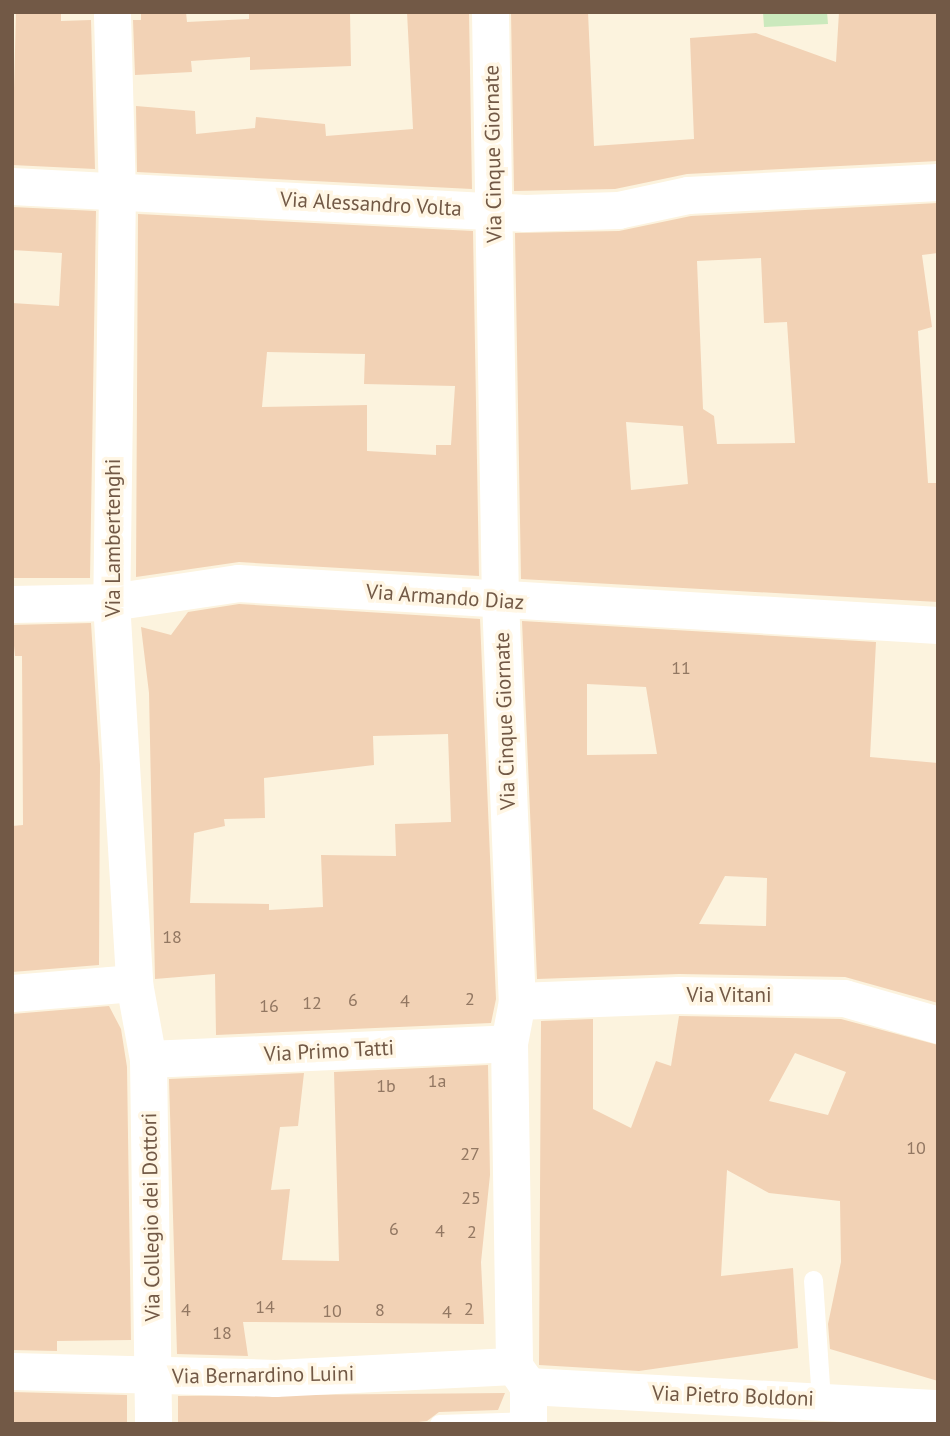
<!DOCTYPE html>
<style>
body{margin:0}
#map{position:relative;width:950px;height:1436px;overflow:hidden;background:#fcf3de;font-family:"PT Sans",sans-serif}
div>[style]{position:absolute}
.green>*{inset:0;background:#cbe9bd}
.building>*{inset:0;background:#f2d2b5}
.lane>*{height:19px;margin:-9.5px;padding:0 9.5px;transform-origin:9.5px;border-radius:9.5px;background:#fff}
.street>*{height:37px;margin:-18.5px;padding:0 18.5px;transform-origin:18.5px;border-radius:18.5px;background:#fff}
span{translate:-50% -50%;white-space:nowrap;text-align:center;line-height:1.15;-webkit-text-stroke:7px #fff6e4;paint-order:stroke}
.number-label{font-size:18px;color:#927762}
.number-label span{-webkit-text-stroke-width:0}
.street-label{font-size:21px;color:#725946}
.frame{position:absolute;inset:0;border:14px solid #725946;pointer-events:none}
</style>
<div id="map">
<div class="green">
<i style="clip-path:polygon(763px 12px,827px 12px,828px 24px,764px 27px)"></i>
</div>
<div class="building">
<i style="clip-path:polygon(16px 12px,61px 12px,61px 21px,91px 20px,95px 169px,12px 165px)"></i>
<i style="clip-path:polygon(141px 12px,186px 12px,187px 22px,249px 19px,249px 12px,350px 12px,351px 66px,250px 70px,250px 57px,191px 61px,192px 72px,135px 75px,133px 20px,141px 20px)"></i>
<i style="clip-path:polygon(407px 12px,469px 12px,472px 189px,137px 172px,136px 106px,195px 111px,196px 134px,255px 128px,256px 117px,325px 124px,326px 136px,413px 129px)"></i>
<i style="clip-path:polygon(511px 12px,588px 12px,594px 146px,694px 139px,690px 38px,756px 33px,836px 62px,839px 12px,938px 12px,938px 161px,687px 174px,615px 189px,514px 191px)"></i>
<i style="clip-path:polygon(evenodd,938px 203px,938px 253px,922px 255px,932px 327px,918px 331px,928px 483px,938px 483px,938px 602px,521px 579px,515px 233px,619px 231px,691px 216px,938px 203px,761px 258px,764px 323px,787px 322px,795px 443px,717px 444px,714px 416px,703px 409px,697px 261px,761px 258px,938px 203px,626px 422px,683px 426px,688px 484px,631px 490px,626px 422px)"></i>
<i style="clip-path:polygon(12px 207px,96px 211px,90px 578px,12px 578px,12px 303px,59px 306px,62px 253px,12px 250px)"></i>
<i style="clip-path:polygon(evenodd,138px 214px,473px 231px,479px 576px,239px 562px,136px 577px,138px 214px,267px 352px,365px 354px,364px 384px,455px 386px,451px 445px,436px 445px,436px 455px,367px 451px,367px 405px,262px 407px,267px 352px)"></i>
<i style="clip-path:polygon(evenodd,239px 604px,480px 619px,496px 999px,491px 1023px,216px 1035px,215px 974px,155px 979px,149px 693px,141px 627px,171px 635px,188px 612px,239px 604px,448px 734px,451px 822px,395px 824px,396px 856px,321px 855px,323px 907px,269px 910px,269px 904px,190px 903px,194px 833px,225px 826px,224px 819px,265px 818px,264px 778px,374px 765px,373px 736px,448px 734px)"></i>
<i style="clip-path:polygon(evenodd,522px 621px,876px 642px,870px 757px,938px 763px,938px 1003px,845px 977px,679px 974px,537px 979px,522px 621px,587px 684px,646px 687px,657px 754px,587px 755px,587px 684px,522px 621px,725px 876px,767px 878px,766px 926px,699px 924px,725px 876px)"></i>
<i style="clip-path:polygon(91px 623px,100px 765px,99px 965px,12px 972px,12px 826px,23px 825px,22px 656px,15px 656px,12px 625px)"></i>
<i style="clip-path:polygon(109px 1006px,121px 1029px,127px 1067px,131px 1340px,57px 1341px,57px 1351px,12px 1350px,12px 1014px)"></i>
<i style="clip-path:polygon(evenodd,679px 1016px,841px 1019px,938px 1045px,938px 1381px,830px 1349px,828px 1324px,841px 1262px,840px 1201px,769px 1193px,727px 1170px,721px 1276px,793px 1268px,798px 1348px,639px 1371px,539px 1365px,541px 1021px,593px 1019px,593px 1109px,631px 1128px,656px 1061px,671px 1066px,679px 1016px,795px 1053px,846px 1072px,828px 1115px,769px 1101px,795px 1053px)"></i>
<i style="clip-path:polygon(488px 1065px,490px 1175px,481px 1262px,484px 1324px,243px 1322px,248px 1356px,177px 1354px,169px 1079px,304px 1073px,298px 1126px,280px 1127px,271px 1190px,290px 1189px,282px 1260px,339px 1261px,334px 1072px)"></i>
<i style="clip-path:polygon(12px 1392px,127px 1395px,127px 1424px,12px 1424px)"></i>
<i style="clip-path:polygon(505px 1393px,498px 1410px,439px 1412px,427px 1421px,401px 1424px,178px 1424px,178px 1396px)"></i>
</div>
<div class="lane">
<i style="left:813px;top:1280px;width:119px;rotate:86.2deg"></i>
<i style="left:439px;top:1424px;width:89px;rotate:-1.9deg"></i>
</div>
<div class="street">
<i style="left:490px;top:12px;width:588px;rotate:89.03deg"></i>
<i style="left:500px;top:600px;width:401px;rotate:87.6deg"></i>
<i style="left:517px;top:1001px;width:43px;rotate:100.8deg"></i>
<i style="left:509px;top:1043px;width:323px;rotate:89.1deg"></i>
<i style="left:514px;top:1366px;width:24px;rotate:55deg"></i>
<i style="left:528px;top:1386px;width:38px;rotate:90deg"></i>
<i style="left:112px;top:15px;width:175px;rotate:88.4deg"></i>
<i style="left:117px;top:190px;width:412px;rotate:90.8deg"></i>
<i style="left:111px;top:602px;width:382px;rotate:86.5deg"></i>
<i style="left:134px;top:983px;width:77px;rotate:79.6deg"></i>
<i style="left:148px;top:1059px;width:365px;rotate:89.2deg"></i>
<i style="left:12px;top:186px;width:514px;rotate:3.01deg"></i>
<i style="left:525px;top:213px;width:93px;rotate:-1.8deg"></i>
<i style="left:618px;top:210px;width:72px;rotate:-12.1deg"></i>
<i style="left:688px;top:195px;width:250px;rotate:-3deg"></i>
<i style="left:12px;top:604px;width:99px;rotate:-1.2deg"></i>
<i style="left:111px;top:602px;width:128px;rotate:-8.5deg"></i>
<i style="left:238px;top:583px;width:701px;rotate:3.43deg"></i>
<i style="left:12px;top:993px;width:122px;rotate:-4.7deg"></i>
<i style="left:517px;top:1001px;width:162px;rotate:-2.1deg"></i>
<i style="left:679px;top:995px;width:165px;rotate:1deg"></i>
<i style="left:844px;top:998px;width:98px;rotate:16deg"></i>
<i style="left:148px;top:1059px;width:361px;rotate:-2.5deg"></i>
<i style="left:12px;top:1371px;width:263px;rotate:1.5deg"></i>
<i style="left:275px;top:1378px;width:239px;rotate:-2.9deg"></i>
<i style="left:528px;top:1386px;width:411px;rotate:3.1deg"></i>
</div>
<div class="number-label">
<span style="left:681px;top:668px">11</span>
<span style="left:172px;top:937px">18</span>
<span style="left:470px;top:999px">2</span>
<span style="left:353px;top:1000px">6</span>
<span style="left:405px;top:1001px">4</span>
<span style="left:312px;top:1003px">12</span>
<span style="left:269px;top:1006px">16</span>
<span style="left:437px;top:1081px">1a</span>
<span style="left:386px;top:1086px">1b</span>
<span style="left:916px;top:1148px">10</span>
<span style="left:470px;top:1154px">27</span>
<span style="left:471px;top:1198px">25</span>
<span style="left:394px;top:1229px">6</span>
<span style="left:440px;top:1231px">4</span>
<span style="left:472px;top:1232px">2</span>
<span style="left:265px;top:1307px">14</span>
<span style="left:469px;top:1309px">2</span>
<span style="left:186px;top:1310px">4</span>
<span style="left:380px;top:1310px">8</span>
<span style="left:332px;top:1311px">10</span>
<span style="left:447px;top:1312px">4</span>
<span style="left:222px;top:1333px">18</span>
</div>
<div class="street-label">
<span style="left:493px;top:154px;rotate:-91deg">Via Cinque Giornate</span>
<span style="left:371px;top:204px;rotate:3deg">Via Alessandro Volta</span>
<span style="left:113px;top:538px;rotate:-90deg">Via Lambertenghi</span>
<span style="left:445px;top:597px;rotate:4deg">Via Armando Diaz</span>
<span style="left:505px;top:721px;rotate:-92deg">Via Cinque Giornate</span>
<span style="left:729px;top:995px">Via Vitani</span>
<span style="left:329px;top:1051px;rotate:-3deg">Via Primo Tatti</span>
<span style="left:151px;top:1217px;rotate:-91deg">Via Collegio dei Dottori</span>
<span style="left:263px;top:1375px;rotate:-1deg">Via Bernardino Luini</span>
<span style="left:733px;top:1396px;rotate:2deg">Via Pietro Boldoni</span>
</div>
<div class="frame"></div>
</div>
